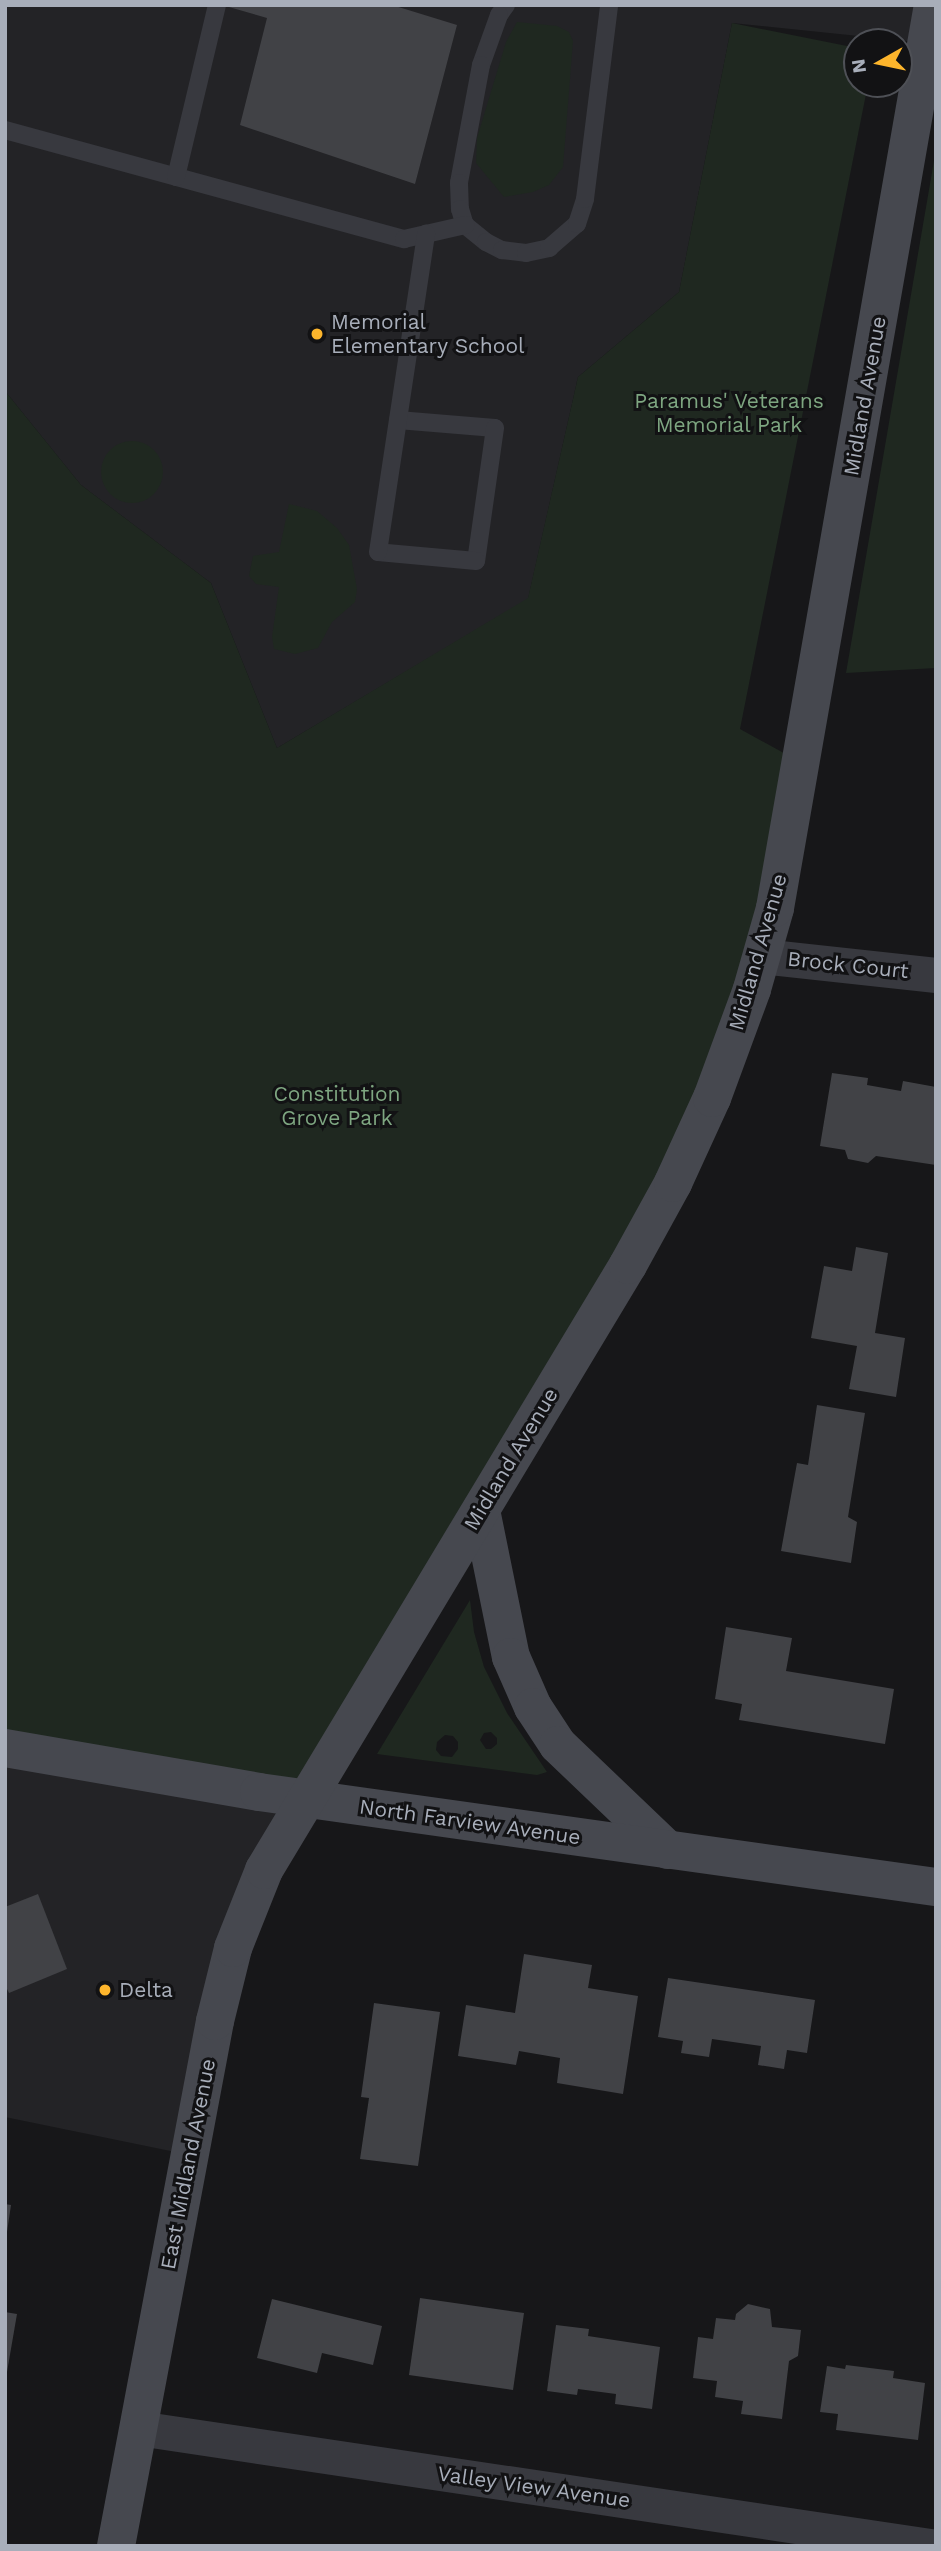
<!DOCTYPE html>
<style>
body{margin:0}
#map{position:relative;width:941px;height:2551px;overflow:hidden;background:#171719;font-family:"Work Sans",sans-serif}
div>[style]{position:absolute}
.built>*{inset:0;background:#232326}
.green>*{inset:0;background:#1f2820}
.round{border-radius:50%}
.building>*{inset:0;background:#414246}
.lane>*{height:18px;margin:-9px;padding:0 9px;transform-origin:9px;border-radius:9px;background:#38393f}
.street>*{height:35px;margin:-17.5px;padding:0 17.5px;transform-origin:17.5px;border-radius:17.5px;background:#38393f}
.secondary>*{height:38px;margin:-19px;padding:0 19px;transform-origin:19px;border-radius:19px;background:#46484f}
.dots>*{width:19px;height:19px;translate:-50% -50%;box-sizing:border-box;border:4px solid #121214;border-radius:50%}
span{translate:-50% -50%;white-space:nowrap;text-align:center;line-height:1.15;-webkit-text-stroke:6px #121214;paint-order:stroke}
.poi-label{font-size:21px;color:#a8aeba}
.left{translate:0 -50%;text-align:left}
.street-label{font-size:21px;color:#a8aeba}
.park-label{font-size:21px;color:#7ea681}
.frame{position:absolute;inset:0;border:7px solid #a8aeba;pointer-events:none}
.north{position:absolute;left:843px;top:28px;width:70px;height:70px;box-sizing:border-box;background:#121214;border:2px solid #4e5056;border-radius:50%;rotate:261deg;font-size:19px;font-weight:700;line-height:28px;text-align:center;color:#a8aeba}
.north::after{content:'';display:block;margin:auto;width:24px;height:32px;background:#fdb52c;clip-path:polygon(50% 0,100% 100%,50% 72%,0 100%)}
</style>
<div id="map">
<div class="built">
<i style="clip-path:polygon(5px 5px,933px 5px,926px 43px,732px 23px,679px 292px,578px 377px,528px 599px,277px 748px,211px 583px,81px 485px,5px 391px)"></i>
<i style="clip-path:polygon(5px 1748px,307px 1799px,264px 1870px,190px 2155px,5px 2117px)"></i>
</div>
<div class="green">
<i style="clip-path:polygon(517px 22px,557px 26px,569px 32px,573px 41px,563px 167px,549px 185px,533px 192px,504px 197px,476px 163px,477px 138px,506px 42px)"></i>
<i style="clip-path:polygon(732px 23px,857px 48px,857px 84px,868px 84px,740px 729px,800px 762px,712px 1098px,307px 1799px,5px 1748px,5px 391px,81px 485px,211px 583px,277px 748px,528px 598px,578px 377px,679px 292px)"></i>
<i style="clip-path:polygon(936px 149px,936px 668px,846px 673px)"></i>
<i class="round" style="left:101px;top:441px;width:62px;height:62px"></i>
<i style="clip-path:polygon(289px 504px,317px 511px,337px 528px,349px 545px,357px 589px,355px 602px,332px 622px,318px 648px,295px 654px,274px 649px,272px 637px,279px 587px,256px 584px,249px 576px,253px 556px,279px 552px)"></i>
<i style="clip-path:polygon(evenodd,470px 1600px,474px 1632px,484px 1667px,507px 1713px,547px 1772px,537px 1775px,377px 1754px,470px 1600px,491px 1732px,497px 1738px,497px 1744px,491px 1749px,486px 1749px,480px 1740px,484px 1733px,491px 1732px,470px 1600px,445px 1735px,453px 1736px,458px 1742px,458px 1749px,452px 1757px,441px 1756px,436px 1750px,437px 1742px,445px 1735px)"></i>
</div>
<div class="building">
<i style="clip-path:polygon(222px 5px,392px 5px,457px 25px,415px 184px,240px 125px,267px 18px)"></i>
<i style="clip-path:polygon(832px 1073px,868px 1078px,867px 1085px,901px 1091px,903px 1081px,936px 1087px,936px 1165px,876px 1156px,868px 1163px,848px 1159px,845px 1150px,820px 1146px)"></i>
<i style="clip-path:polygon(856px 1247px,888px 1253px,875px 1333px,905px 1338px,896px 1397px,849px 1389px,857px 1346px,811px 1338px,824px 1266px,852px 1271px)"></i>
<i style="clip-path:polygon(817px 1405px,865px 1413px,848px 1517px,857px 1522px,851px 1563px,781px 1551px,797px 1463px,808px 1465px)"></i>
<i style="clip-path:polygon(726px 1627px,792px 1638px,786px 1671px,894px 1689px,885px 1744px,739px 1720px,742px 1704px,715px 1699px)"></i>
<i style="clip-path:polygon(38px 1894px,67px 1969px,9px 1993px,5px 1985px,5px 1907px)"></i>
<i style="clip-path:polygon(524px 1954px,592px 1965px,588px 1988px,638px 1996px,623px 2094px,557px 2083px,560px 2058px,519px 2051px,516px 2065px,458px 2056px,466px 2005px,515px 2013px)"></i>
<i style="clip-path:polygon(668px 1978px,815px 2000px,807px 2053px,787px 2050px,784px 2069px,758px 2065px,761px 2046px,712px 2039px,709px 2057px,681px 2053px,683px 2041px,658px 2037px)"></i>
<i style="clip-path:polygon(374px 2003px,440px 2012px,418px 2166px,360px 2159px,369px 2098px,361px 2097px)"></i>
<i style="clip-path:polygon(5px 2204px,11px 2205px,7px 2232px,5px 2232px)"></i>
<i style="clip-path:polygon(420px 2298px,524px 2313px,513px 2390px,409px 2375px)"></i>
<i style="clip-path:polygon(272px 2299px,382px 2326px,373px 2365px,322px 2353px,317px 2373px,257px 2358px)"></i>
<i style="clip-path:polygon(748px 2304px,770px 2309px,772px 2327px,801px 2330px,798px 2356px,789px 2361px,782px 2419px,741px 2414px,743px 2401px,715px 2397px,717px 2381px,693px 2378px,698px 2337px,713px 2339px,716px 2318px,735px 2320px,736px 2314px)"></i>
<i style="clip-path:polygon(5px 2312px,17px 2314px,7px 2372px,5px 2372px)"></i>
<i style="clip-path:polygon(556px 2325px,589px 2329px,588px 2336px,660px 2347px,652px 2409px,615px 2404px,616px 2394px,578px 2389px,577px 2395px,547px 2391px)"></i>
<i style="clip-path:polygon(846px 2365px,894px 2371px,893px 2378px,925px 2383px,918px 2440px,836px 2430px,838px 2414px,820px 2412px,827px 2366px,845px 2369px)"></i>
</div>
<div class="lane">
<i style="left:506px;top:5px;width:12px;rotate:125deg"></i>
<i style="left:499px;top:15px;width:53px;rotate:109.8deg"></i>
<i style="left:481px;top:65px;width:120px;rotate:100.6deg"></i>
<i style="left:459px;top:183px;width:26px;rotate:88deg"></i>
<i style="left:460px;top:209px;width:17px;rotate:73deg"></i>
<i style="left:465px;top:225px;width:27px;rotate:39deg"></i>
<i style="left:486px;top:242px;width:18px;rotate:27deg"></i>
<i style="left:502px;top:250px;width:24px;rotate:7deg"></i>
<i style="left:526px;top:253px;width:24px;rotate:-12deg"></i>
<i style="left:549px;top:248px;width:37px;rotate:-41deg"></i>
<i style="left:577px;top:224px;width:26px;rotate:-72deg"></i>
<i style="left:585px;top:199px;width:195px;rotate:-82.9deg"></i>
<i style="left:5px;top:130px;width:414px;rotate:15.3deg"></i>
<i style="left:404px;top:239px;width:63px;rotate:-12.9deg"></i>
<i style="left:176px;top:177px;width:177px;rotate:-76.6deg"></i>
<i style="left:398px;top:420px;width:97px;rotate:4.7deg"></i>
<i style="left:495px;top:428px;width:134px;rotate:98.1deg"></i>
<i style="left:476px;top:561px;width:98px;rotate:-174.8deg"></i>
<i style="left:378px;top:552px;width:322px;rotate:-81.4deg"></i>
</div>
<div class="street">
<i style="left:761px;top:956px;width:176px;rotate:6.2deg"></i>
<i style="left:138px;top:2428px;width:801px;rotate:8.47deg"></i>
</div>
<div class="secondary">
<i style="left:481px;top:1510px;width:150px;rotate:78.5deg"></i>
<i style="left:511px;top:1657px;width:55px;rotate:66.3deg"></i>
<i style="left:533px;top:1707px;width:45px;rotate:56.7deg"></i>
<i style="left:558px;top:1745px;width:152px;rotate:43.7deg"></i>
<i style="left:5px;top:1748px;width:258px;rotate:9.8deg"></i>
<i style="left:259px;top:1792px;width:684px;rotate:7.99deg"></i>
<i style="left:116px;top:2546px;width:534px;rotate:-79.32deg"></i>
<i style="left:215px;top:2021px;width:75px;rotate:-76.1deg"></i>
<i style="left:233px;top:1948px;width:84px;rotate:-68.3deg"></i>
<i style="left:264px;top:1870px;width:706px;rotate:-58.97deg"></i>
<i style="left:628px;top:1265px;width:94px;rotate:-61.2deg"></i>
<i style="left:673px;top:1183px;width:94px;rotate:-65.4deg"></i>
<i style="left:712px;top:1098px;width:116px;rotate:-69.8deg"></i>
<i style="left:752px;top:989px;width:84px;rotate:-74.1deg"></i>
<i style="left:775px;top:908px;width:917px;rotate:-80.08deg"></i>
</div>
<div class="dots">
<i style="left:317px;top:334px;background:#fdb52c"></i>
<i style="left:105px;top:1990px;background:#fdb52c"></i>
</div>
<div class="poi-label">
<span class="left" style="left:331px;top:334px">Memorial<br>Elementary School</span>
<span class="left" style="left:119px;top:1990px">Delta</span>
</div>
<div class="street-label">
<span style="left:865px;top:396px;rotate:-80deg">Midland Avenue</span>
<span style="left:758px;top:952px;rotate:-74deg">Midland Avenue</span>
<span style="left:848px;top:965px;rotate:6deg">Brock Court</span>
<span style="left:511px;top:1459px;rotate:-59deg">Midland Avenue</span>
<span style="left:470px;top:1822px;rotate:8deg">North Farview Avenue</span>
<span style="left:188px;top:2164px;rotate:-79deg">East Midland Avenue</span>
<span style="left:534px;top:2487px;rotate:8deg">Valley View Avenue</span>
</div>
<div class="park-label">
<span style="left:729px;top:413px">Paramus' Veterans<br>Memorial Park</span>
<span style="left:337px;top:1106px">Constitution<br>Grove Park</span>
</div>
<div class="frame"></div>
<div class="north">N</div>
</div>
